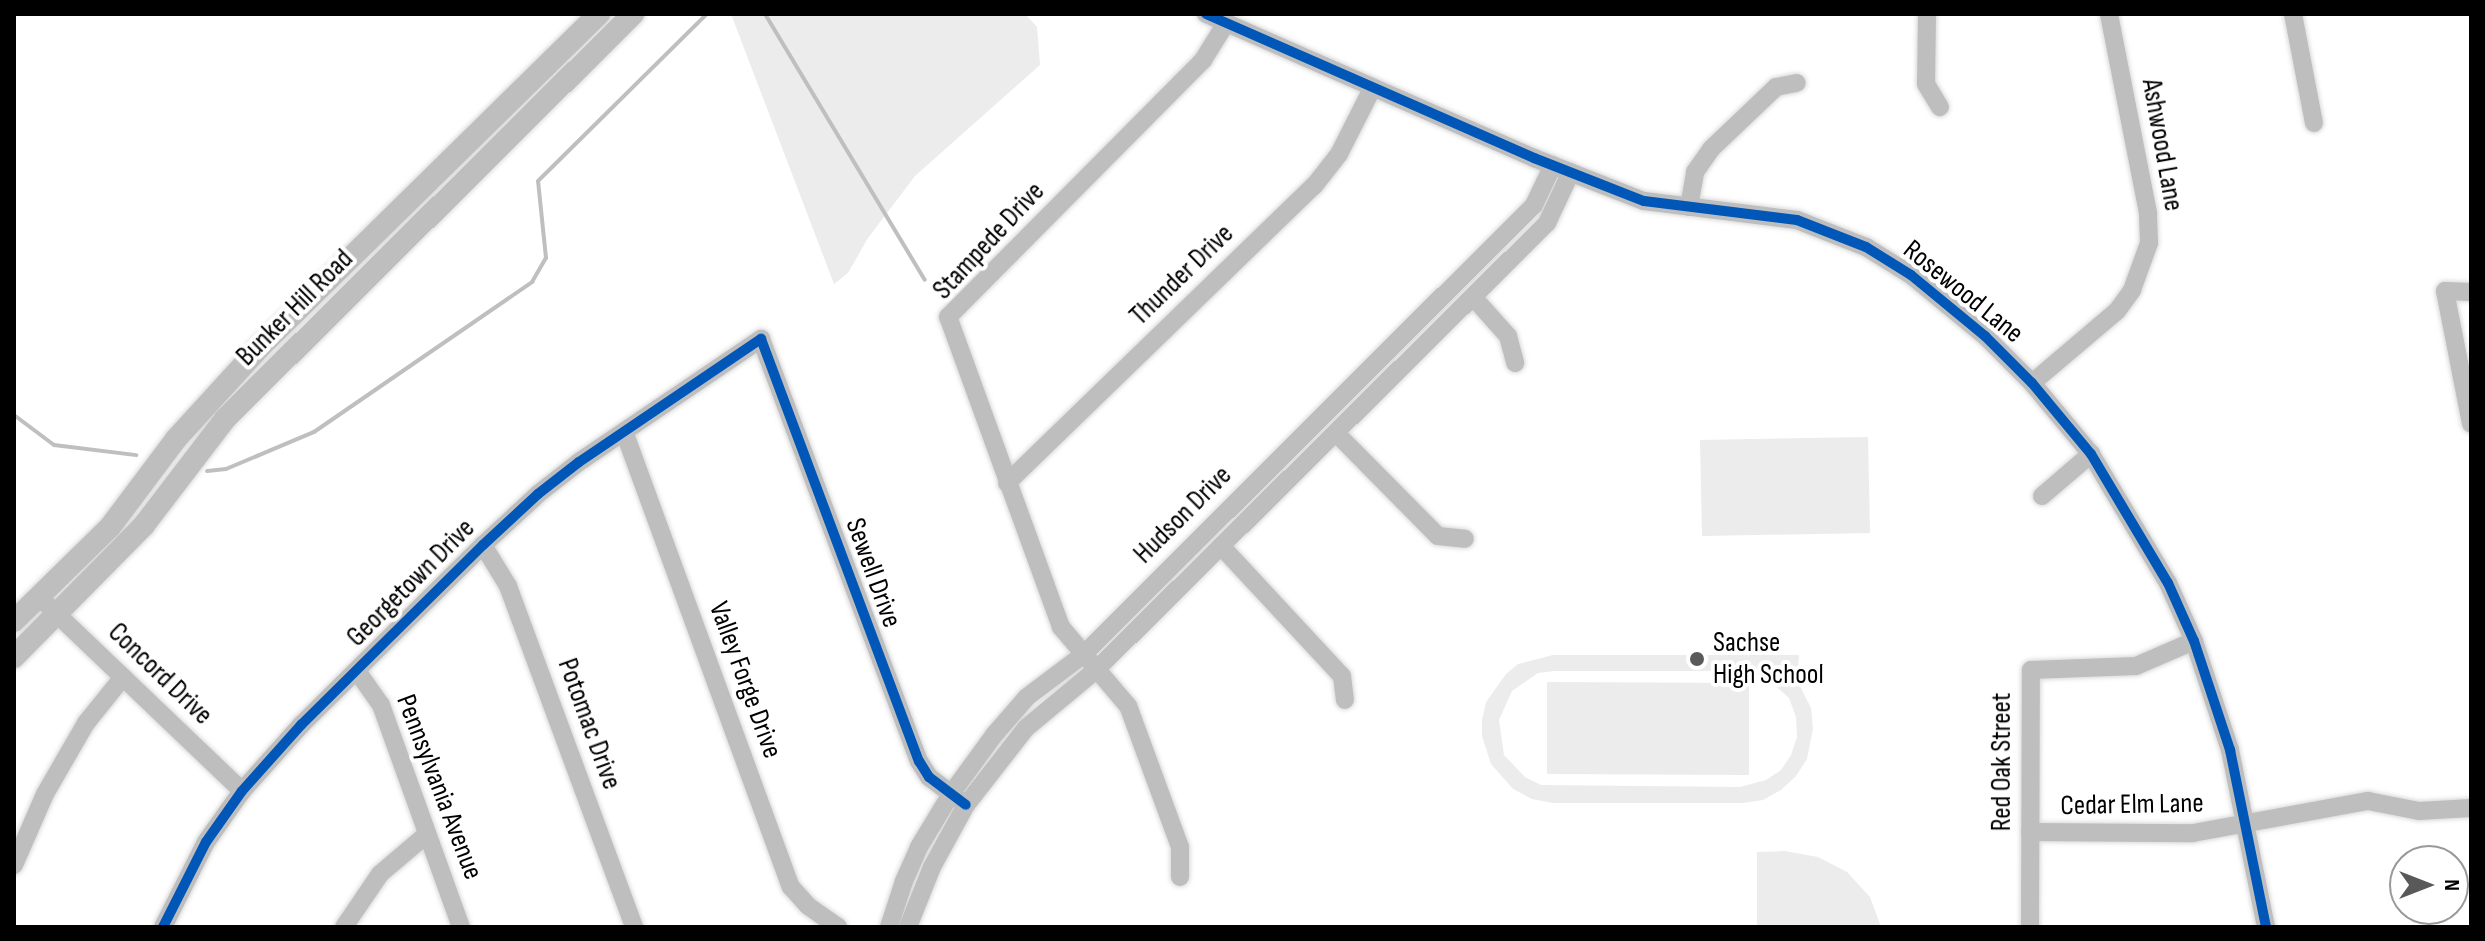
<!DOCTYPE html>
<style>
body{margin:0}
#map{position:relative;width:2485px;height:941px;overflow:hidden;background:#fff;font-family:"Sofia Sans Condensed",sans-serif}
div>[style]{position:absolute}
.green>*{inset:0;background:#ececec}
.stream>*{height:4px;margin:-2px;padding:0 2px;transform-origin:2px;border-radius:2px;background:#bfbfbf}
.roads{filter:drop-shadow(0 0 2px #dbdbdb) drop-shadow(0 0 2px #dbdbdb)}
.minor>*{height:18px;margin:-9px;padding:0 9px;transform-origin:9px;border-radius:9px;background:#bebebe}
.major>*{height:22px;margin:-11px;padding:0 11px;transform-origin:11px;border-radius:11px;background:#bebebe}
.cycleway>*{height:10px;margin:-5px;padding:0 5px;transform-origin:5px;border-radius:5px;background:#0057b8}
.dots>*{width:22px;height:22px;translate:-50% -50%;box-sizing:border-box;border:4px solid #fff;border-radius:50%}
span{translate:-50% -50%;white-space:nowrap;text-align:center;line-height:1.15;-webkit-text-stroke:8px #fff;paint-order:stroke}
.street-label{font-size:28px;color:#000}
.poi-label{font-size:28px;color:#000}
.left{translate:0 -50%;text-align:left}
.frame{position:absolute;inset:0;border:16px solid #000;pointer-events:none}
.north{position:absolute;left:2389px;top:845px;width:80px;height:80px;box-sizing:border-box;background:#fff;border:2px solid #999;border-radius:50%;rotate:90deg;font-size:22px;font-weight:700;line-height:32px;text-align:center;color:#000}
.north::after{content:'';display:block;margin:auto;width:28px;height:36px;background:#595959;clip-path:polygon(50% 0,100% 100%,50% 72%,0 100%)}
</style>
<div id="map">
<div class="green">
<i style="clip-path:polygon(731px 14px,1025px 14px,1037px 27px,1040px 65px,915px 176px,868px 238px,848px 273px,834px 284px)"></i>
<i style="clip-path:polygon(1868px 437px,1870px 533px,1702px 536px,1700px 440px)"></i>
<i style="clip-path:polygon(evenodd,1553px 655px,1799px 655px,1798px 671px,1786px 671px,1801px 688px,1811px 708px,1813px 729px,1807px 759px,1796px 776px,1781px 790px,1763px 800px,1743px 803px,1553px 803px,1532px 799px,1513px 789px,1491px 764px,1482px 736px,1482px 720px,1486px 702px,1506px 674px,1518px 664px,1553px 655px,1555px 671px,1736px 671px,1764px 676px,1789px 698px,1796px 717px,1797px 737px,1791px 755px,1781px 770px,1766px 780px,1740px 787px,1541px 785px,1525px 777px,1504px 755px,1499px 720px,1512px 691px,1538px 673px,1555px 671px)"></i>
<i style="clip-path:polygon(1547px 682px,1749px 683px,1749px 775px,1547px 774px)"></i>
<i style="clip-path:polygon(1785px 851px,1818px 857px,1847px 872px,1870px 897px,1881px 927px,1757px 927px,1757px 852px)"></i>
</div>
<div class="stream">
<i style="left:765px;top:14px;width:310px;rotate:59deg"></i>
<i style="left:14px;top:415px;width:50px;rotate:36.9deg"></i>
<i style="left:54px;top:445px;width:83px;rotate:7deg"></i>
<i style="left:207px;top:471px;width:19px;rotate:-6deg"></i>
<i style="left:226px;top:469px;width:95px;rotate:-22.8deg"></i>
<i style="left:314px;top:432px;width:265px;rotate:-34.5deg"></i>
<i style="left:532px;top:282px;width:28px;rotate:-60deg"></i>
<i style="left:546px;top:258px;width:77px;rotate:-95.9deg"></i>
<i style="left:538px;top:181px;width:238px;rotate:-44.7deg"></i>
</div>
<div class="roads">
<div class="minor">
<i style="left:1206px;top:14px;width:358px;rotate:23.7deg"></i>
<i style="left:1534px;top:158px;width:118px;rotate:21.4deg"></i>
<i style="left:1644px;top:201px;width:154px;rotate:7.1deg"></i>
<i style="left:1797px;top:220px;width:74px;rotate:21.4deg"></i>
<i style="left:1866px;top:247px;width:53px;rotate:31.9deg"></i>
<i style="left:1911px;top:275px;width:96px;rotate:39.5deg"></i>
<i style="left:1985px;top:336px;width:66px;rotate:45deg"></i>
<i style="left:2032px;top:383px;width:92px;rotate:50.3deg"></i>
<i style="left:2091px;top:454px;width:150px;rotate:59.2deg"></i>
<i style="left:2168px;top:583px;width:64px;rotate:65.9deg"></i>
<i style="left:2194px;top:641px;width:115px;rotate:71.7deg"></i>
<i style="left:2230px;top:750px;width:181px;rotate:78.5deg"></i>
<i style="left:1927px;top:14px;width:70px;rotate:90.8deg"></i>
<i style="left:1926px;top:84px;width:27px;rotate:59deg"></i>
<i style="left:2293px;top:14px;width:111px;rotate:79.1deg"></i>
<i style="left:1689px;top:207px;width:36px;rotate:-80deg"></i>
<i style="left:1695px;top:172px;width:28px;rotate:-55deg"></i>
<i style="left:1711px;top:149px;width:90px;rotate:-43.6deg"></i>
<i style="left:1776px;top:87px;width:21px;rotate:-11deg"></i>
<i style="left:2471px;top:292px;width:26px;rotate:-178deg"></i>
<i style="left:2445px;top:291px;width:135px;rotate:78.9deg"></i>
<i style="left:1473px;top:297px;width:52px;rotate:48.1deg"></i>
<i style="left:1508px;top:336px;width:28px;rotate:75deg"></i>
<i style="left:2032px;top:383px;width:111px;rotate:-40.3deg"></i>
<i style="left:2117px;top:311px;width:26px;rotate:-54deg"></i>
<i style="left:2132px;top:290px;width:50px;rotate:-70.1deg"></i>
<i style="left:2149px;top:243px;width:30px;rotate:-92deg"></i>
<i style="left:2148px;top:213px;width:203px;rotate:-101.1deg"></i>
<i style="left:1336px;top:433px;width:145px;rotate:45.3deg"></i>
<i style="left:1438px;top:536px;width:27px;rotate:6deg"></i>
<i style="left:625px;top:434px;width:482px;rotate:69.9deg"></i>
<i style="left:791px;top:887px;width:25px;rotate:48deg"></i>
<i style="left:808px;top:906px;width:37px;rotate:35deg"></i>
<i style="left:1007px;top:483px;width:427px;rotate:-44.1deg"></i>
<i style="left:1314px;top:186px;width:41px;rotate:-52deg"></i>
<i style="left:1339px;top:154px;width:73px;rotate:-63.1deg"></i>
<i style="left:2042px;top:496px;width:65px;rotate:-40.6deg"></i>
<i style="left:483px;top:545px;width:48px;rotate:58.6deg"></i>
<i style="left:508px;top:586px;width:364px;rotate:69.7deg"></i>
<i style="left:1221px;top:546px;width:178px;rotate:47.1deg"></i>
<i style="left:1342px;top:676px;width:24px;rotate:83deg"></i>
<i style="left:39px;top:597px;width:281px;rotate:43.7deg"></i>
<i style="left:357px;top:671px;width:42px;rotate:54.8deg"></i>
<i style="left:381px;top:705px;width:236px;rotate:70.2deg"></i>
<i style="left:2030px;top:832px;width:163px;rotate:0.4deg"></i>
<i style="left:2193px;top:833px;width:178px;rotate:-10.4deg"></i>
<i style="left:2368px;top:801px;width:52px;rotate:11.1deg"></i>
<i style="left:2419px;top:811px;width:52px;rotate:-3.3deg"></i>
<i style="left:14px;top:865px;width:77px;rotate:-66.4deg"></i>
<i style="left:45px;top:794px;width:82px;rotate:-60deg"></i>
<i style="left:86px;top:723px;width:59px;rotate:-51.2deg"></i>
<i style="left:1180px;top:877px;width:30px;rotate:-90deg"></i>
<i style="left:1180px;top:847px;width:150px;rotate:-110.2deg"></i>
<i style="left:1128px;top:706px;width:104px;rotate:-130.3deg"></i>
<i style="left:1061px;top:627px;width:330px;rotate:-110deg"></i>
<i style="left:948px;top:317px;width:362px;rotate:-45.2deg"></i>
<i style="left:1203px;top:60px;width:44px;rotate:-58.1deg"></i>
<i style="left:163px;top:927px;width:95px;rotate:-63.2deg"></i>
<i style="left:206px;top:842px;width:62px;rotate:-54.8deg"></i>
<i style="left:242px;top:791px;width:89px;rotate:-48.2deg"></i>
<i style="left:301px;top:725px;width:256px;rotate:-44.7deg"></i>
<i style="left:483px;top:545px;width:75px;rotate:-42.8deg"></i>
<i style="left:538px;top:494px;width:52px;rotate:-38deg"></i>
<i style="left:579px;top:462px;width:220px;rotate:-34.1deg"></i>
<i style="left:761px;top:339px;width:451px;rotate:69.5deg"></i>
<i style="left:919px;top:761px;width:19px;rotate:58deg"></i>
<i style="left:929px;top:777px;width:46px;rotate:37.1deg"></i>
<i style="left:344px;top:927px;width:64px;rotate:-55.8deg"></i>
<i style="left:380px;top:874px;width:62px;rotate:-40.4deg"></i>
<i style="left:889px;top:927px;width:48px;rotate:-71.9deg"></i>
<i style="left:904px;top:881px;width:37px;rotate:-66deg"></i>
<i style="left:919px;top:847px;width:62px;rotate:-58.9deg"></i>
<i style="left:951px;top:794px;width:73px;rotate:-53.9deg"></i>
<i style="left:994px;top:735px;width:50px;rotate:-49deg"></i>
<i style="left:1027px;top:697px;width:70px;rotate:-36.9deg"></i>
<i style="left:1083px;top:655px;width:637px;rotate:-44.94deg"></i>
<i style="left:1534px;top:205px;width:44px;rotate:-64.6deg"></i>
<i style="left:908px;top:927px;width:65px;rotate:-68.2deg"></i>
<i style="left:932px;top:867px;width:71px;rotate:-61.3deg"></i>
<i style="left:966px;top:805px;width:98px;rotate:-52.1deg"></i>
<i style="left:1026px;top:728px;width:92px;rotate:-39.7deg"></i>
<i style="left:1097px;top:669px;width:634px;rotate:-44.74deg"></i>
<i style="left:1547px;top:223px;width:56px;rotate:-64.8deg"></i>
<i style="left:2030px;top:927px;width:257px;rotate:-89.8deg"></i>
<i style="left:2031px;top:670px;width:105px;rotate:-2.2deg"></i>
<i style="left:2136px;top:666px;width:63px;rotate:-23.3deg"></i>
</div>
<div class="major">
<i style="left:14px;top:621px;width:134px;rotate:-44.4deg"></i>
<i style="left:110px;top:527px;width:110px;rotate:-53.1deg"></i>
<i style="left:176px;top:439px;width:123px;rotate:-47.6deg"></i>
<i style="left:259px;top:348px;width:477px;rotate:-44.5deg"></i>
<i style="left:14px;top:657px;width:185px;rotate:-45.4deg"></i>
<i style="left:144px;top:525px;width:133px;rotate:-52.6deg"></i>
<i style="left:225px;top:419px;width:575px;rotate:-44.79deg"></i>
</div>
</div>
<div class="cycleway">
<i style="left:1206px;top:14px;width:358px;rotate:23.7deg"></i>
<i style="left:1534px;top:158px;width:118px;rotate:21.4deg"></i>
<i style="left:1644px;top:201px;width:154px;rotate:7.1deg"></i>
<i style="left:1797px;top:220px;width:74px;rotate:21.4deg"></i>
<i style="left:1866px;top:247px;width:53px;rotate:31.9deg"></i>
<i style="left:1911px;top:275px;width:96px;rotate:39.5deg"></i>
<i style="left:1985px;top:336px;width:66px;rotate:45deg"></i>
<i style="left:2032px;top:383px;width:92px;rotate:50.3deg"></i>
<i style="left:2091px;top:454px;width:150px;rotate:59.2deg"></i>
<i style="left:2168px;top:583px;width:64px;rotate:65.9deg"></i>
<i style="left:2194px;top:641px;width:115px;rotate:71.7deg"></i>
<i style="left:2230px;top:750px;width:181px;rotate:78.5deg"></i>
<i style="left:163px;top:927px;width:95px;rotate:-63.2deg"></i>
<i style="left:206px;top:842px;width:62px;rotate:-54.8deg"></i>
<i style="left:242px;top:791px;width:89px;rotate:-48.2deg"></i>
<i style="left:301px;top:725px;width:256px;rotate:-44.7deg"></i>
<i style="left:483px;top:545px;width:75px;rotate:-42.8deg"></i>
<i style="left:538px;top:494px;width:52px;rotate:-38deg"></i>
<i style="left:579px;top:462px;width:220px;rotate:-34.1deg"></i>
<i style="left:761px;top:339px;width:451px;rotate:69.5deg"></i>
<i style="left:919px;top:761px;width:19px;rotate:58deg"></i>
<i style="left:929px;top:777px;width:46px;rotate:37.1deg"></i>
</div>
<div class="dots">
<i style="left:1697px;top:659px;background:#595959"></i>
</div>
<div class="street-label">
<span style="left:2162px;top:145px;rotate:80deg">Ashwood Lane</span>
<span style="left:989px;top:241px;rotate:-47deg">Stampede Drive</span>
<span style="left:1182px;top:275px;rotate:-44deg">Thunder Drive</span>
<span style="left:1963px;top:292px;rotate:39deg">Rosewood Lane</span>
<span style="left:295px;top:308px;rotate:-45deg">Bunker Hill Road</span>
<span style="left:1183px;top:515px;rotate:-45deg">Hudson Drive</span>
<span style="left:873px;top:573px;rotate:70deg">Sewell Drive</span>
<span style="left:411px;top:583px;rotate:-45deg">Georgetown Drive</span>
<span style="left:160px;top:674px;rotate:44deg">Concord Drive</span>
<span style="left:745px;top:680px;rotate:70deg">Valley Forge Drive</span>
<span style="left:589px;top:724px;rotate:70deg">Potomac Drive</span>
<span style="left:2002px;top:762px;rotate:-90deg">Red Oak Street</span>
<span style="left:439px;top:787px;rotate:69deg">Pennsylvania Avenue</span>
<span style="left:2132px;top:805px;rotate:-1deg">Cedar Elm Lane</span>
</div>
<div class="poi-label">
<span class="left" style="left:1713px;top:659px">Sachse<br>High School</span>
</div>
<div class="frame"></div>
<div class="north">N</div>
</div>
